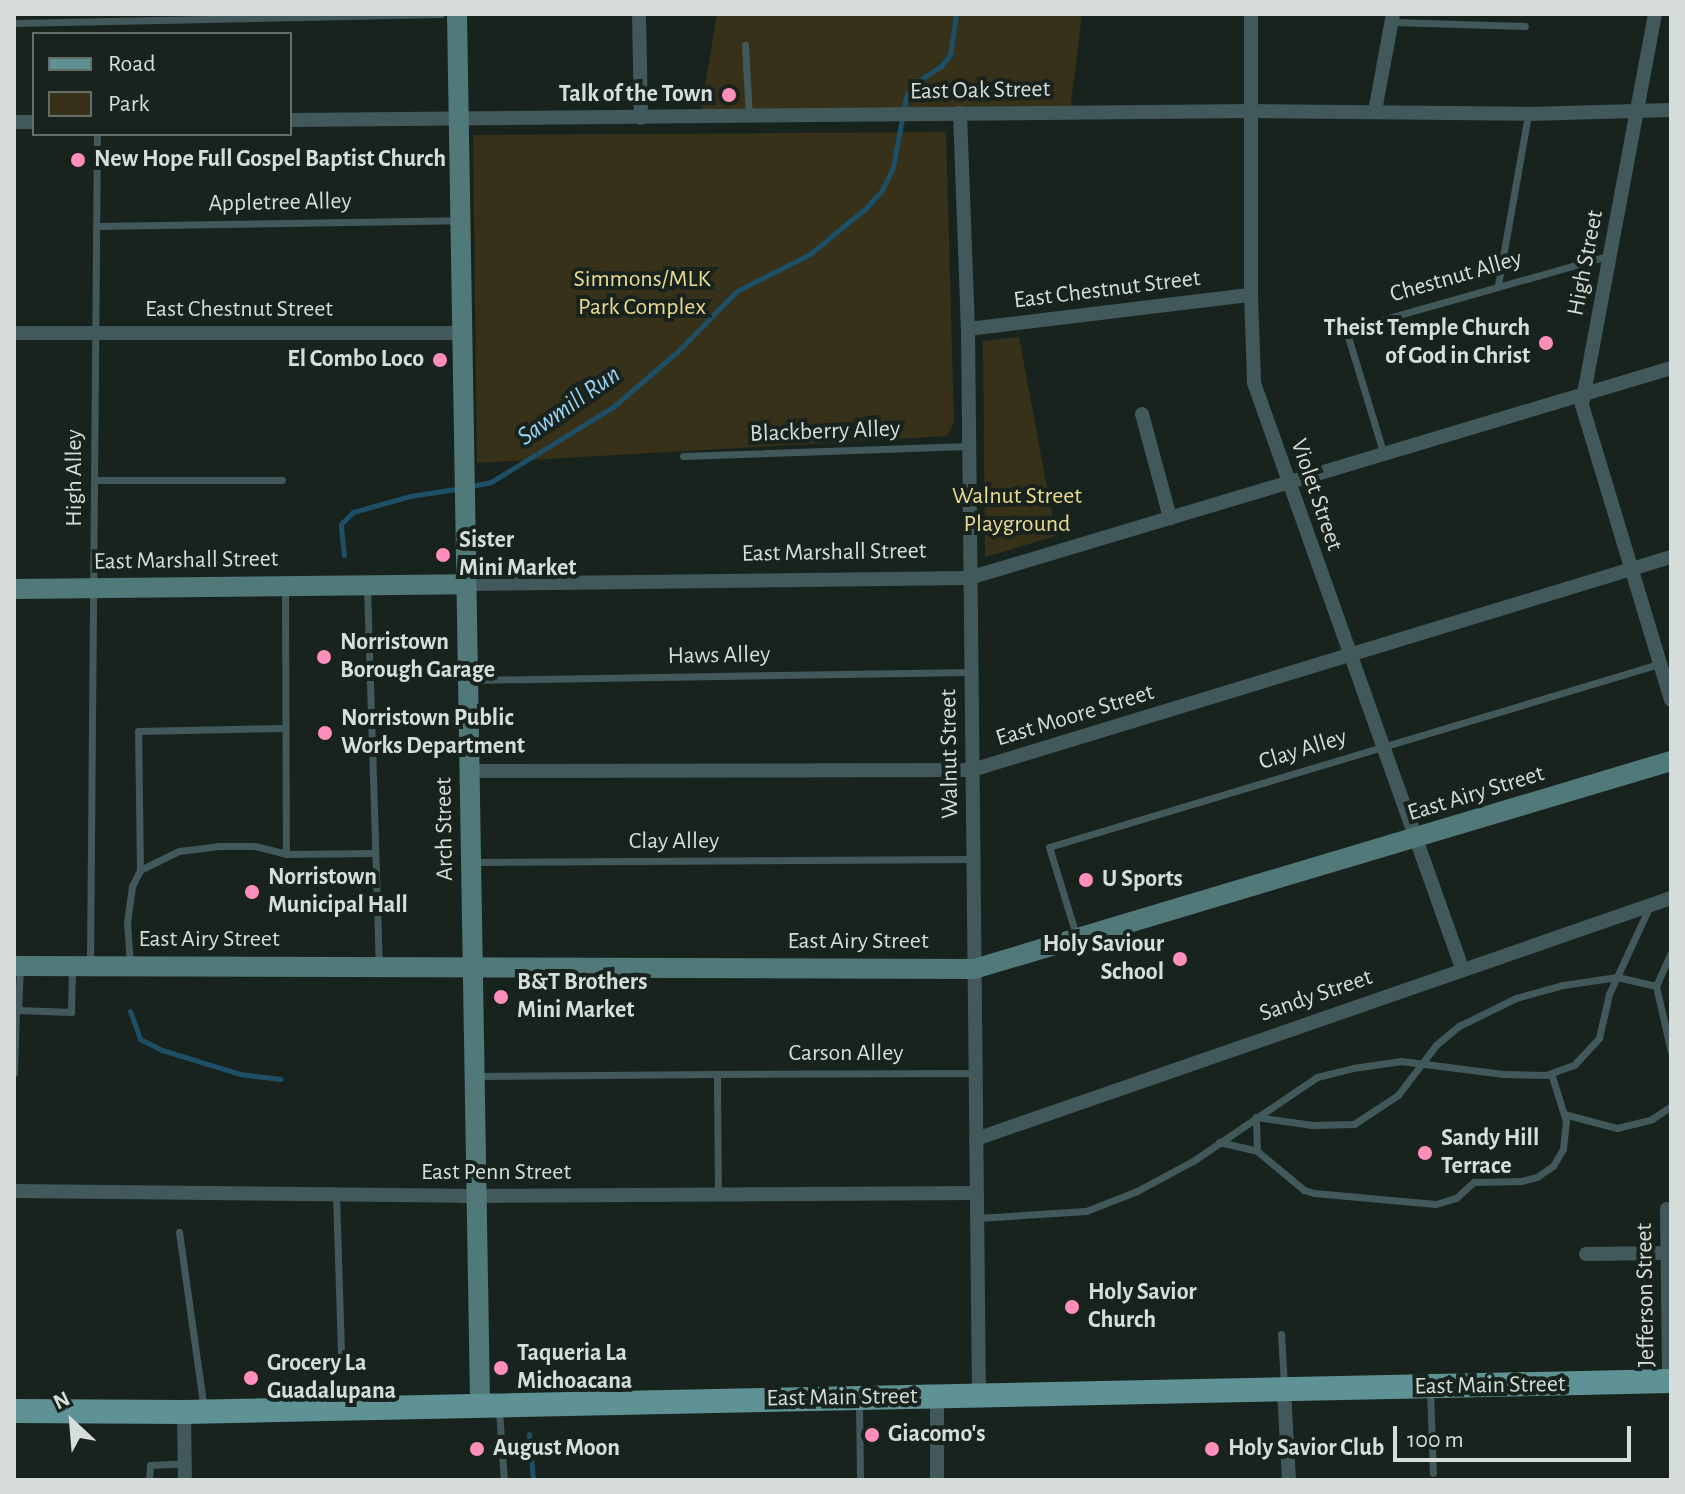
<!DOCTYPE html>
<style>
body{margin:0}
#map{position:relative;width:1685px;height:1494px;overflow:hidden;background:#19231e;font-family:"Alegreya Sans",sans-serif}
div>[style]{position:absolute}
.green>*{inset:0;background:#373119}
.stream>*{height:5px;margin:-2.5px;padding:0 2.5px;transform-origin:2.5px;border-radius:2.5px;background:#1d4f66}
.lane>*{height:7px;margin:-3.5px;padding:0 3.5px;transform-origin:3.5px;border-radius:3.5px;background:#41595a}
.street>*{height:14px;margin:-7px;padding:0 7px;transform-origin:7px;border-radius:7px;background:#41595a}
.secondary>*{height:20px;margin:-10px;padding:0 10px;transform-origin:10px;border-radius:10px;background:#51797a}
.primary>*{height:24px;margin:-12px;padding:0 12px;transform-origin:12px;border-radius:12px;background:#5e9294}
.dots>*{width:22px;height:22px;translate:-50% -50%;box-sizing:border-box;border:4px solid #19231e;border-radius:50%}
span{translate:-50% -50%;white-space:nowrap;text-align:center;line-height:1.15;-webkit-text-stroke:8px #19231e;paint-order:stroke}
.street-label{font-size:24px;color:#d6ddda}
.poi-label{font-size:24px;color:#d6ddda;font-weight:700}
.right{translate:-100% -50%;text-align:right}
.left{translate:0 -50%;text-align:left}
.park-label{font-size:24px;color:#ecdb91}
.water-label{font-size:26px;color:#98d5f5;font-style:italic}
.frame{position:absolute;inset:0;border:16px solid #d6ddda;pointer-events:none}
.legend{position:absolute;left:32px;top:32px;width:260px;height:104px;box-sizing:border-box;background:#19231e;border:2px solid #656d69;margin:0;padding:10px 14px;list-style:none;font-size:24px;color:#d6ddda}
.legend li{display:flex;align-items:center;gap:16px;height:40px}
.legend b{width:40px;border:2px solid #656d69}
.north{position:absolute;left:32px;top:1382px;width:80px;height:80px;-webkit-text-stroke:6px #19231e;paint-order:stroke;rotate:334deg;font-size:22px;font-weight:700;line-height:32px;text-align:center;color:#d6ddda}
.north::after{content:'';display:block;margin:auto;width:28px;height:36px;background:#d6ddda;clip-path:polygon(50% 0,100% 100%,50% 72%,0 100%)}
.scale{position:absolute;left:1393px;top:1426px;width:238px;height:36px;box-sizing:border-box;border:4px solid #d6ddda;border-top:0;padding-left:10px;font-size:24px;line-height:28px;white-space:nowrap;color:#d6ddda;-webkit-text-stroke:6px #19231e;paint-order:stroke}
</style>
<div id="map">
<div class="green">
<i style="clip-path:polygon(717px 14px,1082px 14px,1070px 112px,700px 117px)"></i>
<i style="clip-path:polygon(946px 132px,954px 422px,947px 436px,477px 463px,473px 135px)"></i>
<i style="clip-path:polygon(1019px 337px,1056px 536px,985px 557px,983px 341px)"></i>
</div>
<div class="stream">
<i style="left:471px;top:486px;width:20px;rotate:-11deg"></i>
<i style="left:491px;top:482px;width:143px;rotate:-31.6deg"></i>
<i style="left:613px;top:407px;width:84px;rotate:-40.7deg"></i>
<i style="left:677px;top:352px;width:86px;rotate:-45.5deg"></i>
<i style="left:737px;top:291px;width:82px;rotate:-26.9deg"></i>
<i style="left:810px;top:254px;width:72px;rotate:-39.4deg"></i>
<i style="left:866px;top:208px;width:24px;rotate:-48deg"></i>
<i style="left:882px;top:190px;width:25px;rotate:-64deg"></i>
<i style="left:893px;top:167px;width:71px;rotate:-79.5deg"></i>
<i style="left:906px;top:97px;width:13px;rotate:-63deg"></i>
<i style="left:912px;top:85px;width:35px;rotate:-33deg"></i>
<i style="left:941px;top:66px;width:14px;rotate:-51deg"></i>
<i style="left:950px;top:55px;width:41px;rotate:-81.7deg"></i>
<i style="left:344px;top:555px;width:31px;rotate:-96deg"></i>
<i style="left:341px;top:524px;width:17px;rotate:-45deg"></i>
<i style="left:353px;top:512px;width:59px;rotate:-15.7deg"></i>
<i style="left:410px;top:496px;width:53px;rotate:-8.7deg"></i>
<i style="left:130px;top:1011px;width:30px;rotate:70deg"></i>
<i style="left:140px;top:1039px;width:25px;rotate:27deg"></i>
<i style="left:162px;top:1050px;width:82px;rotate:17.1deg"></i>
<i style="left:240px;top:1074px;width:41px;rotate:7deg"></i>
<i style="left:529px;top:1434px;width:46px;rotate:85deg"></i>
</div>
<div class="lane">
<i style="left:1392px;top:22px;width:133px;rotate:1.7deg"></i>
<i style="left:14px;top:23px;width:427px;rotate:-1.2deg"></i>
<i style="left:745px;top:45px;width:71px;rotate:86.8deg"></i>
<i style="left:97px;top:226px;width:362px;rotate:-0.9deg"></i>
<i style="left:1498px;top:285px;width:174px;rotate:-80deg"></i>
<i style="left:1384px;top:455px;width:131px;rotate:-106.9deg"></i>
<i style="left:1346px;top:330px;width:275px;rotate:-15.8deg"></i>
<i style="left:683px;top:456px;width:285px;rotate:-2deg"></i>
<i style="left:95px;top:480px;width:187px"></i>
<i style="left:367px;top:587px;width:378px;rotate:88.2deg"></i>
<i style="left:285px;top:588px;width:266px;rotate:89.8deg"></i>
<i style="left:470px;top:680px;width:501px;rotate:-0.91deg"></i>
<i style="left:473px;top:862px;width:500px;rotate:-0.34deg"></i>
<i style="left:140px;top:870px;width:139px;rotate:-90.8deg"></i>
<i style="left:138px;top:731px;width:147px;rotate:-1.2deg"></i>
<i style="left:1077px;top:938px;width:95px;rotate:-107.1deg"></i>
<i style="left:1049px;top:847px;width:637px;rotate:-16.7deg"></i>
<i style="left:90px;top:964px;width:830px;rotate:-89.52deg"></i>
<i style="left:130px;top:964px;width:42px;rotate:-94.1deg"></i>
<i style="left:127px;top:922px;width:36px;rotate:-82deg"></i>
<i style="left:132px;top:886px;width:18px;rotate:-63deg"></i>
<i style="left:140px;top:870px;width:43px;rotate:-26deg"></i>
<i style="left:179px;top:851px;width:38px;rotate:-7deg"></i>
<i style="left:217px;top:846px;width:38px"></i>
<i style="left:255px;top:846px;width:32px;rotate:14deg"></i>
<i style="left:286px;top:854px;width:89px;rotate:-0.6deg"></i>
<i style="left:20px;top:968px;width:42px;rotate:92.7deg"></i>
<i style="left:18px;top:1010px;width:53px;rotate:2.2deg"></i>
<i style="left:71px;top:1012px;width:45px;rotate:-88.7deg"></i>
<i style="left:1656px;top:986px;width:36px;rotate:-66deg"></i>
<i style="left:14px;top:1073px;width:64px;rotate:-88.2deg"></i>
<i style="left:479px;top:1076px;width:238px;rotate:-0.5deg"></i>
<i style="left:1564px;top:1114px;width:55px;rotate:14.8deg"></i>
<i style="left:1617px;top:1128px;width:36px;rotate:-14deg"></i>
<i style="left:1652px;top:1119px;width:23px;rotate:-34deg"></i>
<i style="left:1219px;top:1142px;width:39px;rotate:13deg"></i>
<i style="left:1257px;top:1151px;width:61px;rotate:39.7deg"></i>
<i style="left:1304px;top:1190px;width:10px;rotate:17deg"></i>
<i style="left:1314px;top:1193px;width:122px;rotate:5.2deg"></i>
<i style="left:1436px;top:1204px;width:21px;rotate:-17deg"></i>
<i style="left:1456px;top:1198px;width:24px;rotate:-42deg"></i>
<i style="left:1474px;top:1182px;width:47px;rotate:-1.2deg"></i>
<i style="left:1521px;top:1181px;width:16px;rotate:-14deg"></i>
<i style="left:1537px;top:1177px;width:19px;rotate:-35deg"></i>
<i style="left:1553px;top:1166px;width:20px;rotate:-60deg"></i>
<i style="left:1563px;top:1149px;width:28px;rotate:-84deg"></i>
<i style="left:1566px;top:1121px;width:50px;rotate:-107.4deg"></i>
<i style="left:1257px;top:1151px;width:34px;rotate:-92deg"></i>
<i style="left:1256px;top:1117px;width:57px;rotate:8.1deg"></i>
<i style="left:1312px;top:1125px;width:42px;rotate:-1.4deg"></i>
<i style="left:1354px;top:1124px;width:53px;rotate:-33.4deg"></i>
<i style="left:1398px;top:1095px;width:63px;rotate:-52.8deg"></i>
<i style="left:1436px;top:1045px;width:30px;rotate:-40deg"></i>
<i style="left:1459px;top:1026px;width:64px;rotate:-26.2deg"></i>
<i style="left:1516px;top:998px;width:49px;rotate:-15.5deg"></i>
<i style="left:1563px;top:985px;width:55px;rotate:-8.4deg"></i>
<i style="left:1617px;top:977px;width:40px;rotate:13deg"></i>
<i style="left:1656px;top:986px;width:68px;rotate:77.2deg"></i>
<i style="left:336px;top:1194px;width:161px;rotate:88.2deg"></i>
<i style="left:718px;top:1194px;width:120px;rotate:-90.5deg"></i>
<i style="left:717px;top:1074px;width:259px;rotate:-0.2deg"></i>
<i style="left:978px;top:1218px;width:108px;rotate:-3.7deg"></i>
<i style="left:1086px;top:1211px;width:55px;rotate:-21.4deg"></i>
<i style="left:1137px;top:1191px;width:64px;rotate:-28.2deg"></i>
<i style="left:1193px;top:1161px;width:150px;rotate:-34.1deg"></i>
<i style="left:1317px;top:1077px;width:37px;rotate:-14deg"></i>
<i style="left:1353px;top:1068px;width:49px;rotate:-8.3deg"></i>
<i style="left:1401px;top:1061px;width:103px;rotate:7.3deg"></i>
<i style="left:1503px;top:1074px;width:43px;rotate:1.3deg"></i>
<i style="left:1546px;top:1075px;width:30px;rotate:-20deg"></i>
<i style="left:1574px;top:1065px;width:37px;rotate:-47deg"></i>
<i style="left:1599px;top:1038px;width:45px;rotate:-77.2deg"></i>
<i style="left:1609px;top:994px;width:95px;rotate:-65.1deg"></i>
<i style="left:179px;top:1232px;width:179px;rotate:82deg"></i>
<i style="left:1281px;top:1334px;width:51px;rotate:86.6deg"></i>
<i style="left:1430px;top:1389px;width:84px;rotate:88deg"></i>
<i style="left:859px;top:1404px;width:76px;rotate:89.2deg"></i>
<i style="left:499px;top:1411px;width:69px;rotate:85.9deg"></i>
<i style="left:149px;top:1480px;width:15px;rotate:-86deg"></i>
<i style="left:150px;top:1465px;width:35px;rotate:-3deg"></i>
</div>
<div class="street">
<i style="left:639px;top:14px;width:104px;rotate:88.9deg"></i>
<i style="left:1251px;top:14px;width:281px;rotate:90deg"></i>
<i style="left:1251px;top:295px;width:88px;rotate:88deg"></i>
<i style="left:1254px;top:383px;width:621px;rotate:70.43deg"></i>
<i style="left:1655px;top:14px;width:398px;rotate:100.6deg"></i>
<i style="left:1582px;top:405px;width:308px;rotate:73.2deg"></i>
<i style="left:1375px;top:111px;width:99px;rotate:-79.5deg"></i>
<i style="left:960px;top:113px;width:216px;rotate:87.9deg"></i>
<i style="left:968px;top:329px;width:1066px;rotate:89.41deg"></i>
<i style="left:290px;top:120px;width:962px;rotate:-0.54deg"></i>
<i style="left:1252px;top:111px;width:276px;rotate:0.6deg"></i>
<i style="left:1528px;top:114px;width:143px;rotate:-1.6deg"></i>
<i style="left:14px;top:122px;width:20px"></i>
<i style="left:968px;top:329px;width:285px;rotate:-6.9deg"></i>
<i style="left:14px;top:333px;width:449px"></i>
<i style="left:1142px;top:414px;width:108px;rotate:74.9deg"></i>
<i style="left:465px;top:584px;width:504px;rotate:-0.68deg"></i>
<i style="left:969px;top:578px;width:733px;rotate:-16.65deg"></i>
<i style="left:470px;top:771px;width:502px;rotate:-0.11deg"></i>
<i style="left:972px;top:770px;width:731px;rotate:-16.95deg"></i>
<i style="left:976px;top:1139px;width:736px;rotate:-19.12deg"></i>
<i style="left:14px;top:1191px;width:448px;rotate:0.6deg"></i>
<i style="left:462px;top:1196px;width:515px;rotate:-0.33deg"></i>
<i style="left:1667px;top:1209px;width:172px;rotate:89.3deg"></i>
<i style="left:1586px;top:1254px;width:82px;rotate:-0.7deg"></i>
<i style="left:1284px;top:1391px;width:89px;rotate:86.8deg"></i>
<i style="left:184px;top:1412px;width:68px;rotate:89.2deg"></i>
<i style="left:937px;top:1480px;width:84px;rotate:-90deg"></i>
</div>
<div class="secondary">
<i style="left:457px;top:14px;width:1390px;rotate:89.05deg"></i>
<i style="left:14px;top:589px;width:451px;rotate:-0.6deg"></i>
<i style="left:14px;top:966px;width:960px;rotate:0.18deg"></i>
<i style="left:974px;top:969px;width:727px;rotate:-16.62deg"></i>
</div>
<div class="primary">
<i style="left:14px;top:1411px;width:170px;rotate:0.3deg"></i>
<i style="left:184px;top:1412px;width:1487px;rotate:-1.19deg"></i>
</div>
<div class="dots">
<i style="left:729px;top:95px;background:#ff8ebb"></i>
<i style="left:78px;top:160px;background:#ff8ebb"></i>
<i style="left:1546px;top:343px;background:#ff8ebb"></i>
<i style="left:440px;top:360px;background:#ff8ebb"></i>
<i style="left:443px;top:555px;background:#ff8ebb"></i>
<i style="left:324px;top:657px;background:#ff8ebb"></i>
<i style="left:325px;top:733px;background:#ff8ebb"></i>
<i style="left:1086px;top:880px;background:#ff8ebb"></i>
<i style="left:252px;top:892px;background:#ff8ebb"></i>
<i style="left:1180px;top:959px;background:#ff8ebb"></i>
<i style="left:501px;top:997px;background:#ff8ebb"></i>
<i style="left:1425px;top:1153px;background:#ff8ebb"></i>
<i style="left:1072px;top:1307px;background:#ff8ebb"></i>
<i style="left:501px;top:1368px;background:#ff8ebb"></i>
<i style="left:251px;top:1378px;background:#ff8ebb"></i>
<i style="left:872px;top:1435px;background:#ff8ebb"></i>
<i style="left:477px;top:1449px;background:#ff8ebb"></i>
<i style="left:1212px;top:1449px;background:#ff8ebb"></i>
</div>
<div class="street-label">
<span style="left:980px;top:91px;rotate:-1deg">East Oak Street</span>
<span style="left:280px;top:203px;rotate:-1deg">Appletree Alley</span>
<span style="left:1586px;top:263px;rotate:-79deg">High Street</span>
<span style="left:1456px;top:277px;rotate:-16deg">Chestnut Alley</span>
<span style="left:1107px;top:290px;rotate:-7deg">East Chestnut Street</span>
<span style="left:239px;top:310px">East Chestnut Street</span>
<span style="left:825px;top:432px;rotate:-2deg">Blackberry Alley</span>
<span style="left:75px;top:478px;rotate:-90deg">High Alley</span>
<span style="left:1316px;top:495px;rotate:71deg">Violet Street</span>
<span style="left:834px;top:553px;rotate:-1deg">East Marshall Street</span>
<span style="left:186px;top:561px;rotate:-1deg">East Marshall Street</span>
<span style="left:719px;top:656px;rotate:-1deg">Haws Alley</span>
<span style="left:1075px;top:716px;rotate:-17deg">East Moore Street</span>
<span style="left:1303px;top:750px;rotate:-17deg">Clay Alley</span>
<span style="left:950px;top:754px;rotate:-91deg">Walnut Street</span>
<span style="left:1476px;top:794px;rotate:-17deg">East Airy Street</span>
<span style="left:445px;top:829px;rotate:-91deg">Arch Street</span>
<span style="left:674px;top:842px">Clay Alley</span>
<span style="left:209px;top:940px">East Airy Street</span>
<span style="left:858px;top:942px">East Airy Street</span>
<span style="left:1316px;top:996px;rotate:-19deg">Sandy Street</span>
<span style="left:846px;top:1054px">Carson Alley</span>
<span style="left:496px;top:1173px">East Penn Street</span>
<span style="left:1646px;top:1295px;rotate:-91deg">Jefferson Street</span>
<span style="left:1490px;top:1386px;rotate:-1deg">East Main Street</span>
<span style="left:842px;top:1398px;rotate:-1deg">East Main Street</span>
</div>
<div class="poi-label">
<span class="right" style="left:713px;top:95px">Talk of the Town</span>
<span class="left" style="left:94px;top:160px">New Hope Full Gospel Baptist Church</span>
<span class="right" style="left:1530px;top:343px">Theist Temple Church<br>of God in Christ</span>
<span class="right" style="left:424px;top:360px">El Combo Loco</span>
<span class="left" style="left:459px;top:555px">Sister<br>Mini Market</span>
<span class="left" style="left:340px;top:657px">Norristown<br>Borough Garage</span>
<span class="left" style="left:341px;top:733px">Norristown Public<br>Works Department</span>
<span class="left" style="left:268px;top:892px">Norristown<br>Municipal Hall</span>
<span class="left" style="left:1102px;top:880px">U Sports</span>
<span class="right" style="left:1164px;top:959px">Holy Saviour<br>School</span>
<span class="left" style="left:517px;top:997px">B&amp;T Brothers<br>Mini Market</span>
<span class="left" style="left:1441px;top:1153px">Sandy Hill<br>Terrace</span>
<span class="left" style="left:1088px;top:1307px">Holy Savior<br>Church</span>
<span class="left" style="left:517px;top:1368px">Taqueria La<br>Michoacana</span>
<span class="left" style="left:267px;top:1378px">Grocery La<br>Guadalupana</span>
<span class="left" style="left:888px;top:1435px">Giacomo's</span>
<span class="left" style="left:493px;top:1449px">August Moon</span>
<span class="left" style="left:1228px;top:1449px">Holy Savior Club</span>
</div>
<div class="park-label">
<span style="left:642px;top:294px">Simmons/MLK<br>Park Complex</span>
<span style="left:1017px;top:511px">Walnut Street<br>Playground</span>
</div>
<div class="water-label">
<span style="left:569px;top:406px;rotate:-35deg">Sawmill Run</span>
</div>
<div class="frame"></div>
<ul class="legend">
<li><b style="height:10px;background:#5e9294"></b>Road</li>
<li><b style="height:22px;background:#373119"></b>Park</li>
</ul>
<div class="north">N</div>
<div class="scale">100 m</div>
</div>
